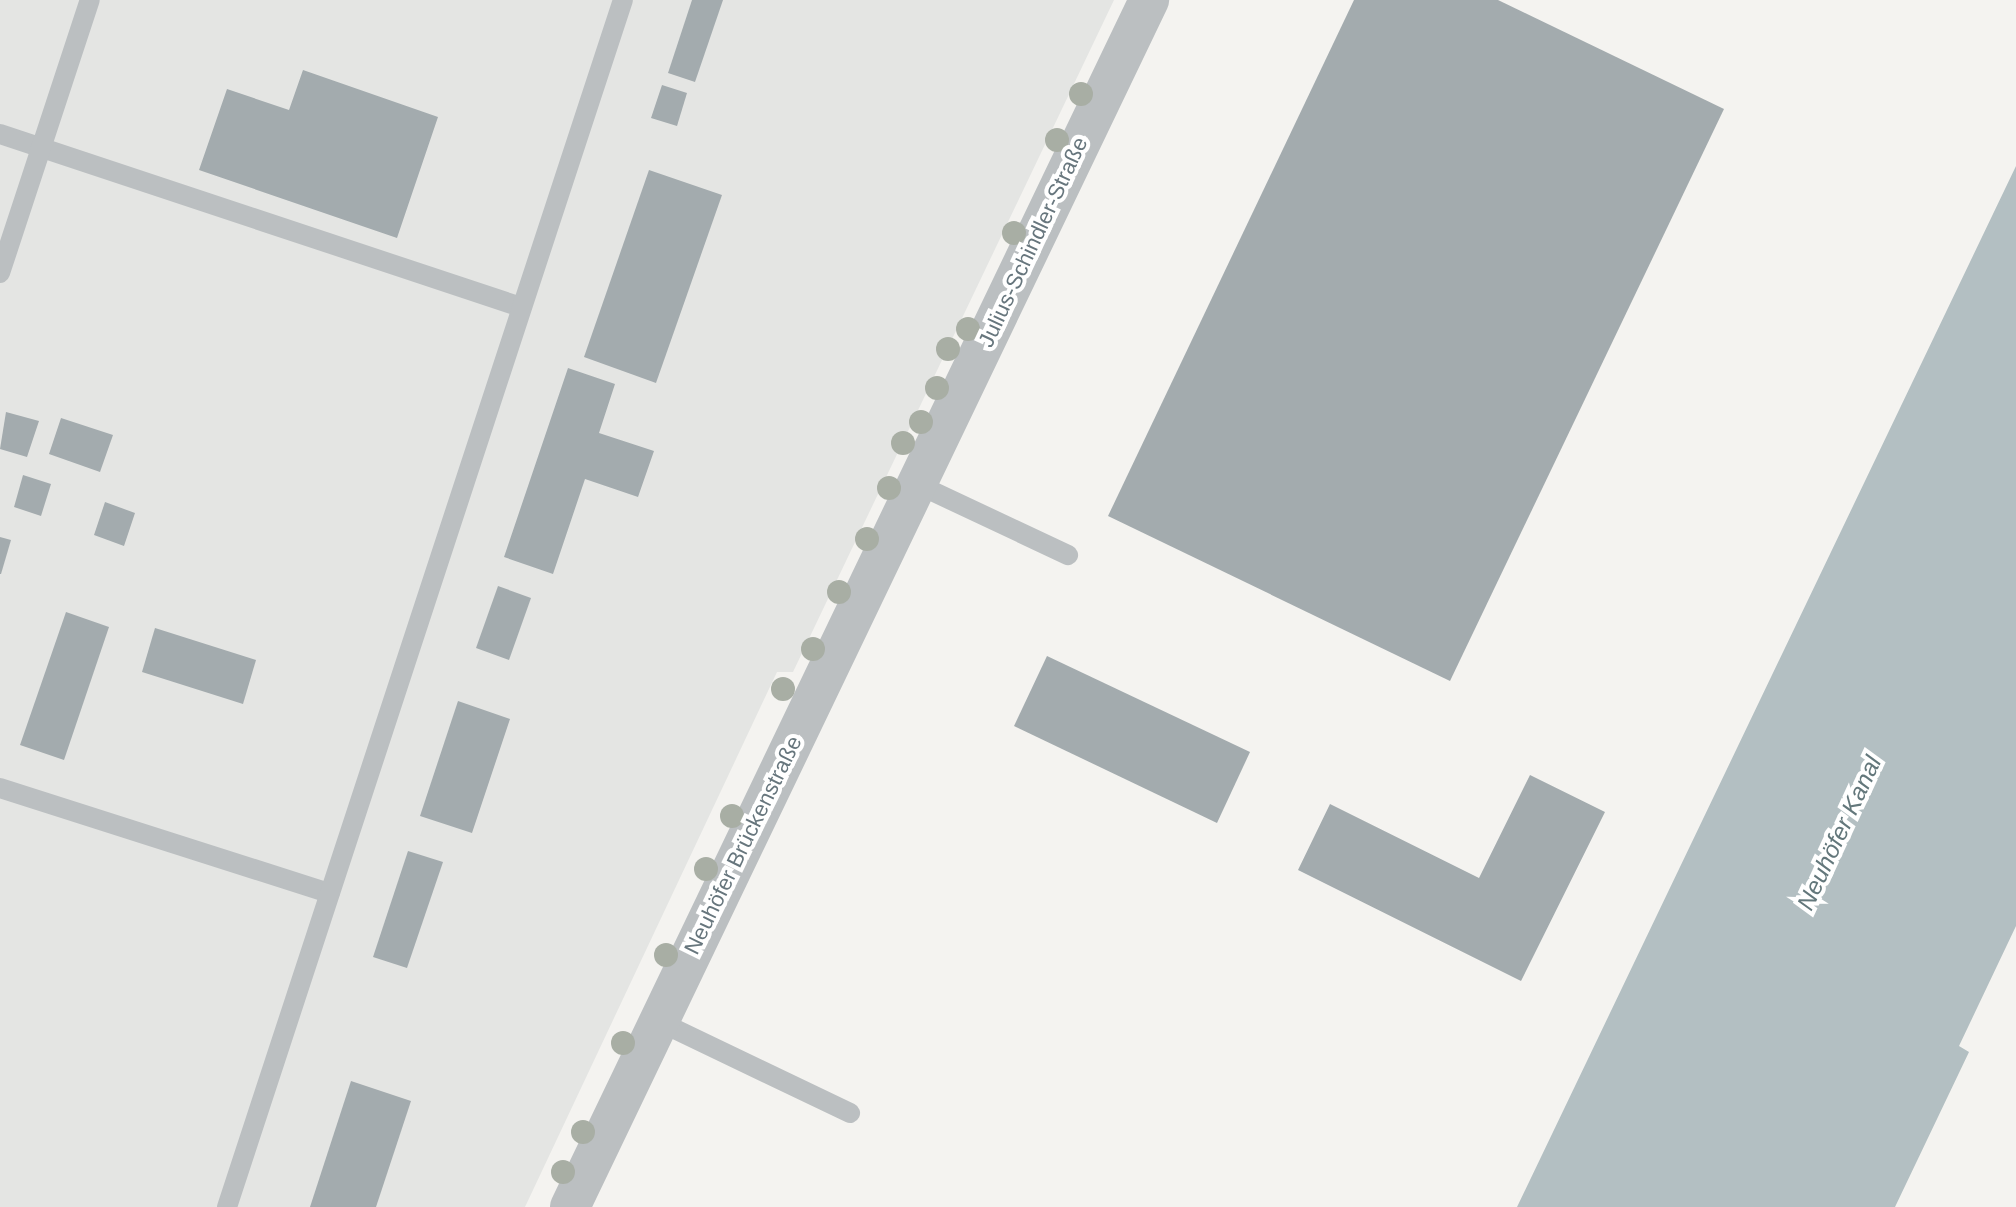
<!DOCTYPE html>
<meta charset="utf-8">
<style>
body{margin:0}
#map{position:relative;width:2016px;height:1207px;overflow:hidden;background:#f4f3f0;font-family:Arial,sans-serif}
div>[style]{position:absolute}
.built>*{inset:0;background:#e4e5e3}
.water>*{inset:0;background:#b3bfc2}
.building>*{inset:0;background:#a3abae}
.lane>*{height:20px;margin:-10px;padding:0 10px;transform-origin:10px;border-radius:10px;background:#bbbfc1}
.street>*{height:40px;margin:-20px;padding:0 20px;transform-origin:20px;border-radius:20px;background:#bbbfc1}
.trees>*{width:24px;height:24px;margin:-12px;border-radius:50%;background:#a8aea4}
span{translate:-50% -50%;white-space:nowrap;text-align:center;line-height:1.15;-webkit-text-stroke:8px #fff;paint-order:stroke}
.street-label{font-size:22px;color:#67767d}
.water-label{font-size:24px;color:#63777b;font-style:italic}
</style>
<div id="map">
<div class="built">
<i style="clip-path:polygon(0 0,1114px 0,793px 672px,777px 672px,525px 1207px,0 1207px)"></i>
</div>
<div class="water">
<i style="clip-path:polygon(2016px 166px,2016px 926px,1959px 1046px,1969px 1052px,1895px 1207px,1517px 1207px)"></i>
</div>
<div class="building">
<i style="clip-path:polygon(692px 0,723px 0,695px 82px,668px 73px)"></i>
<i style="clip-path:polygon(1354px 0,1498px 0,1724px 109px,1450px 681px,1108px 516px)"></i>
<i style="clip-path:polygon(303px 70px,438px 117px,397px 238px,199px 170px,227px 89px,289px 110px)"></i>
<i style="clip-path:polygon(662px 85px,687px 93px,677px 126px,651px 118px)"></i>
<i style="clip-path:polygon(649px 170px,722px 195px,656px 383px,584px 357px)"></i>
<i style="clip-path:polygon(568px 368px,615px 384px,599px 433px,654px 451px,638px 497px,585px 479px,553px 574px,504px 557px)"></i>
<i style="clip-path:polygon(6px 412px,39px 421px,27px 457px,0 449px)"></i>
<i style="clip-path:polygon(61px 418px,113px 435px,100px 472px,49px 454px)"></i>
<i style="clip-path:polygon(23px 475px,51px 484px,41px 516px,14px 507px)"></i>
<i style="clip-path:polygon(105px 502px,135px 513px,124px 546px,94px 535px)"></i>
<i style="clip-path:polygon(0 537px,11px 540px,1px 574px,0 574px)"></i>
<i style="clip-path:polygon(498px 586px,531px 598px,509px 660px,476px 648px)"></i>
<i style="clip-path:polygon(66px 612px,109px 627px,64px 760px,20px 745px)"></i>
<i style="clip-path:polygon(155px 628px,256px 660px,243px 704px,142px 672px)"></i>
<i style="clip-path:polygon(1047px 656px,1250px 752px,1217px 823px,1014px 726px)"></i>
<i style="clip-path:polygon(458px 701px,510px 719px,472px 833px,420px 816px)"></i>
<i style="clip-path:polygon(1530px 775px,1605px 812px,1521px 981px,1298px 870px,1330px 804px,1479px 878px)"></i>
<i style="clip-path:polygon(408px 851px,443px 862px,407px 968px,373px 957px)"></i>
<i style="clip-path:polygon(351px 1081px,411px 1101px,376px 1207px,310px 1207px)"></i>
</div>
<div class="lane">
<i style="left:0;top:134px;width:549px;rotate:18.37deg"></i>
<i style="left:0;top:273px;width:287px;rotate:-71.8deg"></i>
<i style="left:917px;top:484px;width:167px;rotate:25.2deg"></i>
<i style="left:0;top:788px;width:346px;rotate:17.7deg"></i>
<i style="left:658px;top:1021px;width:213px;rotate:25.6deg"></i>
<i style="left:227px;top:1207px;width:1270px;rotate:-71.84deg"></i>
</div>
<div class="street">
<i style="left:570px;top:1207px;width:1339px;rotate:-64.37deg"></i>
</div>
<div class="trees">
<i style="left:1081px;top:94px"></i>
<i style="left:1057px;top:140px"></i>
<i style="left:1014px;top:233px"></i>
<i style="left:968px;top:329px"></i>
<i style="left:948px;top:349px"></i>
<i style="left:937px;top:388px"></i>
<i style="left:921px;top:422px"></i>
<i style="left:903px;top:443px"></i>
<i style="left:889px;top:488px"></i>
<i style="left:867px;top:539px"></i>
<i style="left:839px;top:592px"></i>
<i style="left:813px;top:649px"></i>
<i style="left:783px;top:689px"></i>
<i style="left:732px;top:816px"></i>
<i style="left:706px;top:869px"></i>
<i style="left:666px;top:955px"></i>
<i style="left:623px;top:1043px"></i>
<i style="left:583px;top:1132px"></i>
<i style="left:563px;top:1172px"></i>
</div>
<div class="street-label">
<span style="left:1033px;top:242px;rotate:-65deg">Julius-Schindler-Straße</span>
<span style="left:743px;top:845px;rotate:-64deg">Neuhöfer Brückenstraße</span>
</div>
<div class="water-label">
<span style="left:1839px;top:833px;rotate:-65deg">Neuhöfer Kanal</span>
</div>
</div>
